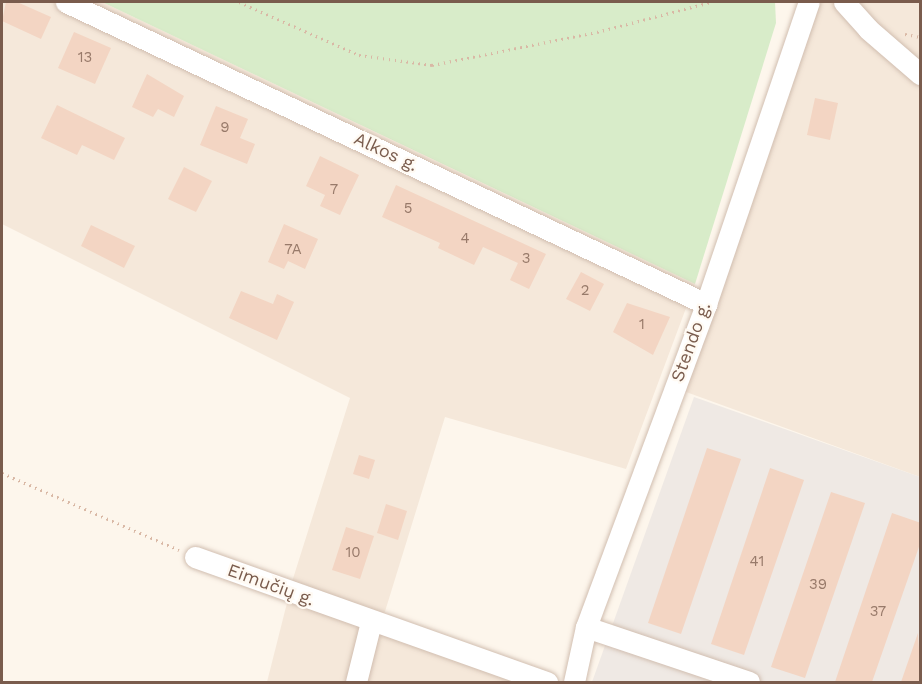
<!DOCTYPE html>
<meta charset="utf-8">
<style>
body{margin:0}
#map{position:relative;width:922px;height:684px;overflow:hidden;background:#fdf6ec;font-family:"Work Sans",sans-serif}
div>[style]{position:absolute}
.residential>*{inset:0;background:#f5e8da}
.industrial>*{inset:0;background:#efe9e4}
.green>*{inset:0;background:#d8ecc9}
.building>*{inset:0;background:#f3d5c3}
.path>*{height:3px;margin-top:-1.5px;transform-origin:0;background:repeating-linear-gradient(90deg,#d9b8a5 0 1.5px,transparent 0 6px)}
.roads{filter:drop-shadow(0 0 2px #d1beb0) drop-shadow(0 0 2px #d1beb0)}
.minor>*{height:21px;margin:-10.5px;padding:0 10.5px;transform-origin:10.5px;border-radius:10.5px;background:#fff}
span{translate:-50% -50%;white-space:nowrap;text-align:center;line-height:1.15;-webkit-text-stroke:4.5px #fffaf3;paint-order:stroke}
.number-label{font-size:15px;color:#987a6a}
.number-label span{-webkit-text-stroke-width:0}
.street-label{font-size:18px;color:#7a5c4d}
.frame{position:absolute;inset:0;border:3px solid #7a5c4d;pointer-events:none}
</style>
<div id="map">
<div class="residential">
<i style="clip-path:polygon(2px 2px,102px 2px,695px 284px,626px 469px,445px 417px,383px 618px,291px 585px,350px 398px,2px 224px)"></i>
<i style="clip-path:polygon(809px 2px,920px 2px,920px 477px,675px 388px)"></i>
<i style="clip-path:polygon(288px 599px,522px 682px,267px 682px)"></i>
</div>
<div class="industrial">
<i style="clip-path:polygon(694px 397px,920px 477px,920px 682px,592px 682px)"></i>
</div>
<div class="green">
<i style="clip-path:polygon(102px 2px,775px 2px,776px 23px,695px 284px)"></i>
</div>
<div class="building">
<i style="clip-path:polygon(6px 2px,17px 2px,51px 17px,41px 39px,2px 21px)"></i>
<i style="clip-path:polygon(74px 32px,111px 48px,95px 84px,58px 68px)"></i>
<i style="clip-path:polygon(147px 74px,184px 96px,174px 117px,158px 109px,153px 117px,132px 107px)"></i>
<i style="clip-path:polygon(815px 98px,838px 103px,830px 140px,807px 135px)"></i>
<i style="clip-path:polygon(57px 105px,125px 138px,114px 160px,82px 145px,77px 155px,41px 138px)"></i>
<i style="clip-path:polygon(216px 106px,248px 119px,240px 138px,255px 144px,247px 164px,200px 145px)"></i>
<i style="clip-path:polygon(320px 156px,359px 175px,340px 215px,320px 206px,325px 195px,306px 186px)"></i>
<i style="clip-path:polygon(184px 167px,212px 181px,196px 212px,168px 199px)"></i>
<i style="clip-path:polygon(396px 185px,546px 254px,529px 289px,510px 280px,518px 263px,483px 247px,474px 265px,438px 248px,440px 243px,382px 217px)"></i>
<i style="clip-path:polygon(284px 224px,318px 239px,305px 269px,288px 261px,284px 269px,268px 262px)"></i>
<i style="clip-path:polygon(91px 225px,135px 246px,124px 268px,81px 246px)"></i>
<i style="clip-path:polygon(581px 272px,604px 284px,590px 311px,566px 299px)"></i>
<i style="clip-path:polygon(241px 291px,273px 304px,277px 294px,294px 302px,277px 340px,229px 318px)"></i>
<i style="clip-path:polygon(627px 303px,670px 317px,653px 355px,613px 332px)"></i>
<i style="clip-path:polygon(707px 448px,741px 459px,681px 634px,648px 623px)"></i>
<i style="clip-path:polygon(359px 455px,375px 460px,369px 479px,353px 474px)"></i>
<i style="clip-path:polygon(770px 468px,804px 480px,744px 655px,711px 644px)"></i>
<i style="clip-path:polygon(831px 492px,865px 503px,805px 678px,771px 667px)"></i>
<i style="clip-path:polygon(386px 504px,407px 511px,398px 540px,377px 533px)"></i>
<i style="clip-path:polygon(892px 513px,921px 523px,921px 541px,872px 682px,835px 682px)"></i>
<i style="clip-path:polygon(346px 527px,374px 536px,360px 579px,332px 570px)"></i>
<i style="clip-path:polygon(918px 633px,921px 682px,901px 682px)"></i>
</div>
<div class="path">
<i style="left:239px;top:2px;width:131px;rotate:23.8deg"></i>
<i style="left:359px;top:55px;width:74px;rotate:7.8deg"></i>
<i style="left:432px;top:65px;width:168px;rotate:-11.3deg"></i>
<i style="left:597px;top:32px;width:118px;rotate:-14.7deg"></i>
<i style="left:905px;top:34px;width:15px;rotate:11deg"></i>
<i style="left:2px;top:473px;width:193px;rotate:23.5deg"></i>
</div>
<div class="roads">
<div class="minor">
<i style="left:66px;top:2px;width:708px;rotate:25.26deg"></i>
<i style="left:844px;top:2px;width:36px;rotate:48deg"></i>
<i style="left:868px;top:29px;width:69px;rotate:40.9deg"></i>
<i style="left:195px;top:557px;width:374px;rotate:19.6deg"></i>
<i style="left:586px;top:627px;width:172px;rotate:18.6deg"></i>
<i style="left:356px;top:682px;width:62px;rotate:-76deg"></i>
<i style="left:574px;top:682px;width:56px;rotate:-77.7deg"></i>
<i style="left:586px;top:627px;width:345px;rotate:-69.6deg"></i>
<i style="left:706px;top:304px;width:319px;rotate:-71.2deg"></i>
</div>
</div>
<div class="number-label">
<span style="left:85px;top:58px">13</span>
<span style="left:225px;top:128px">9</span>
<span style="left:334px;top:190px">7</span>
<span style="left:408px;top:209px">5</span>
<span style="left:465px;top:239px">4</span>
<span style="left:293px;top:250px">7A</span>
<span style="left:526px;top:259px">3</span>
<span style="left:585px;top:291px">2</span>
<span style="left:642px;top:325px">1</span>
<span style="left:353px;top:553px">10</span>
<span style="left:757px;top:562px">41</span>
<span style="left:818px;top:585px">39</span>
<span style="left:878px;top:612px">37</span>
</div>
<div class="street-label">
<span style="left:386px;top:152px;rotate:25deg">Alkos g.</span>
<span style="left:691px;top:342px;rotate:-70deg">Stendo g.</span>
<span style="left:271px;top:585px;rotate:20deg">Eimučių g.</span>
</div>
<div class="frame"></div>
</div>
